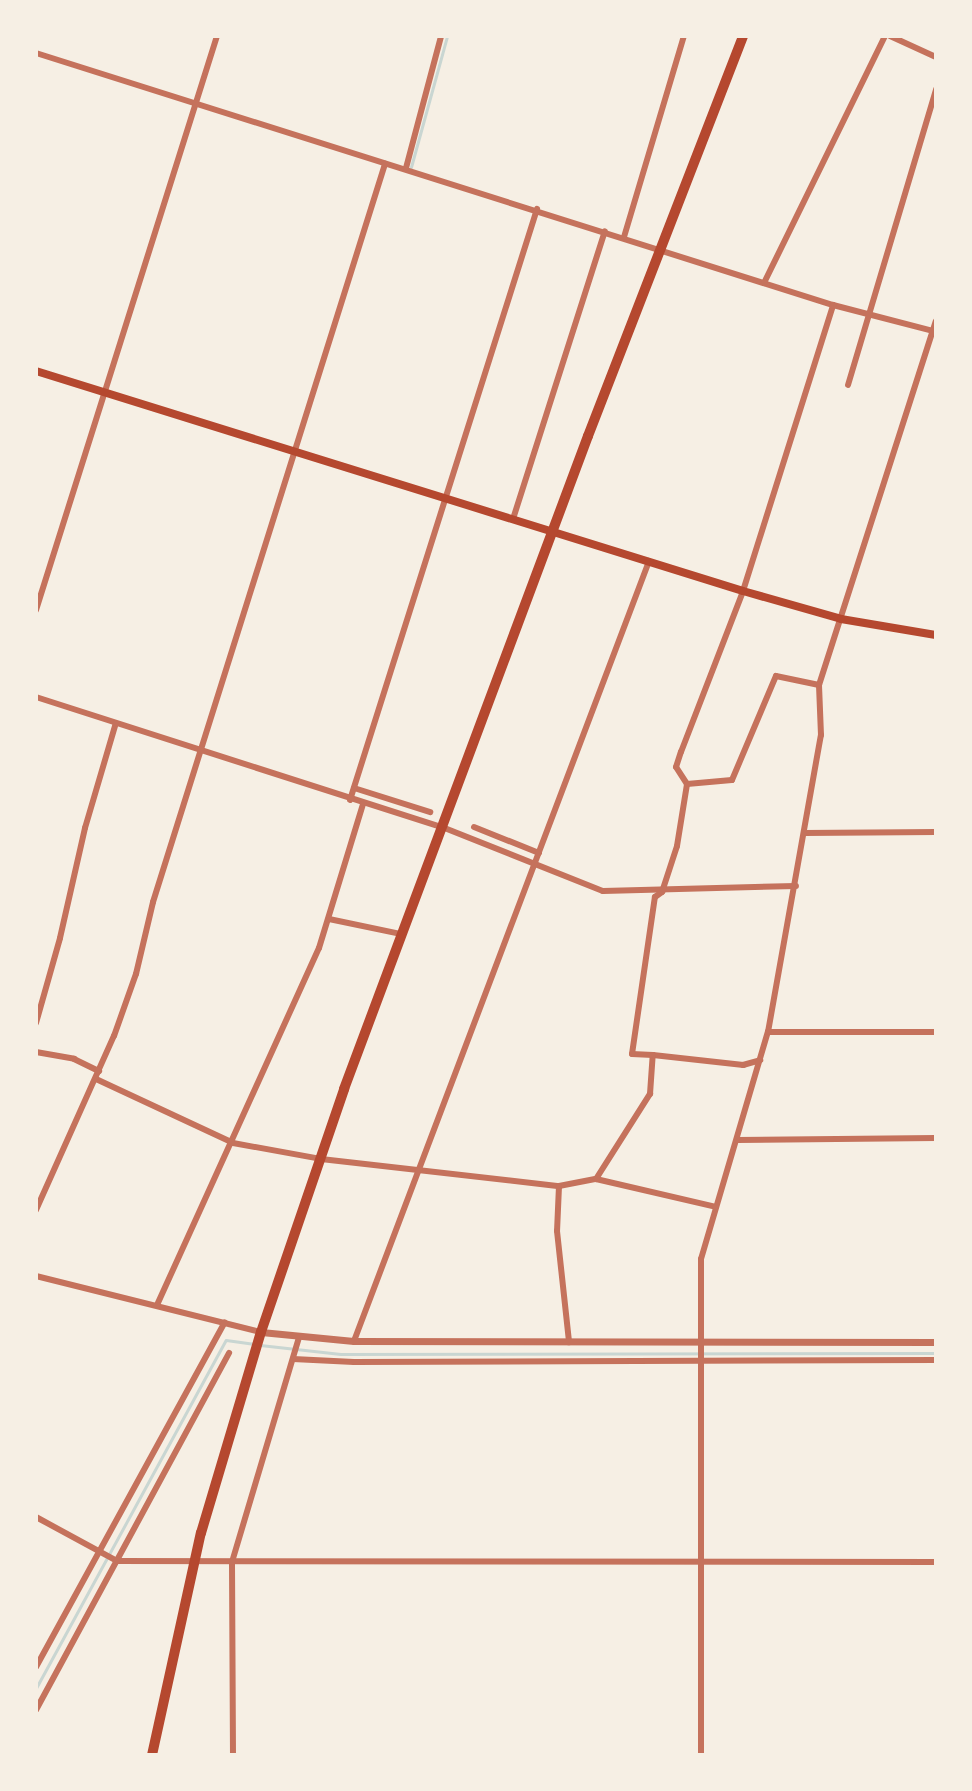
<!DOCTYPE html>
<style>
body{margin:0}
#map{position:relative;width:972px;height:1791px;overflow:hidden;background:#f6efe4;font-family:"Fira Sans",sans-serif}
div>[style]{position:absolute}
.stream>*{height:3px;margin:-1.5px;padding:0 1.5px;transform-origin:1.5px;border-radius:1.5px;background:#c9d6d2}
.minor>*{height:6px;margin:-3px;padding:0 3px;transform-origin:3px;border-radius:3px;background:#c5725c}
.tertiary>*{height:7px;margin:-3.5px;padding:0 3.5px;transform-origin:3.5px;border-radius:3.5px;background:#c5725c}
.secondary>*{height:8px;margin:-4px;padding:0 4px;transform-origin:4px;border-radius:4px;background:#b5482f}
.trunk>*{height:10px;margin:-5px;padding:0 5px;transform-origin:5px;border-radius:5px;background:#b5482f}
span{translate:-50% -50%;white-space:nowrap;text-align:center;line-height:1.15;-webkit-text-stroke:6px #f6efe4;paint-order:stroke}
.frame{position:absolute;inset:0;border:38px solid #f6efe4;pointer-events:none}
</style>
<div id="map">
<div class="stream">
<i style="left:411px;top:167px;width:136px;rotate:-74.6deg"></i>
<i style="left:260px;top:1345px;width:81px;rotate:6.3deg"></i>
<i style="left:341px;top:1354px;width:595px;rotate:-0.1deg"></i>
<i style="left:36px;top:1688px;width:396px;rotate:-61.4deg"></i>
<i style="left:226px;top:1340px;width:27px;rotate:8deg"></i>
</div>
<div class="minor">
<i style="left:890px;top:36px;width:51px;rotate:24.5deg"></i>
<i style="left:36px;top:53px;width:836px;rotate:17.55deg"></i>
<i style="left:833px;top:305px;width:103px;rotate:14.6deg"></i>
<i style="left:406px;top:168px;width:137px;rotate:-75.1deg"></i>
<i style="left:624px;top:237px;width:210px;rotate:-73.4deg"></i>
<i style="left:764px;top:283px;width:275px;rotate:-63.9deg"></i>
<i style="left:848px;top:385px;width:309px;rotate:-73.4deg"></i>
<i style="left:513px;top:519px;width:302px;rotate:-72.3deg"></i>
<i style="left:36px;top:610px;width:602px;rotate:-72.5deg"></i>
<i style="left:36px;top:697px;width:426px;rotate:17.8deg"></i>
<i style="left:442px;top:827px;width:173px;rotate:21.7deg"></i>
<i style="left:603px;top:891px;width:193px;rotate:-1.5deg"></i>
<i style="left:687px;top:784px;width:20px;rotate:-123deg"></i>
<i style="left:676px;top:767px;width:16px;rotate:-72deg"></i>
<i style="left:681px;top:752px;width:173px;rotate:-68.9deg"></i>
<i style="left:743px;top:591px;width:300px;rotate:-72.5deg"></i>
<i style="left:354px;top:788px;width:80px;rotate:17.5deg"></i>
<i style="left:350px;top:800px;width:620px;rotate:-72.44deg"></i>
<i style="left:474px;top:827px;width:70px;rotate:21.8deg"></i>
<i style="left:804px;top:833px;width:132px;rotate:-0.4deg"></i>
<i style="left:329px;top:919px;width:74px;rotate:11.8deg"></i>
<i style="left:36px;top:1023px;width:88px;rotate:-74.2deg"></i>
<i style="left:60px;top:938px;width:113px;rotate:-77.2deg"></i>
<i style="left:85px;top:828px;width:109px;rotate:-73.6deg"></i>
<i style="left:768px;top:1032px;width:168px"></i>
<i style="left:36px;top:1052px;width:39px;rotate:10deg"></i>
<i style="left:74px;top:1059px;width:28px;rotate:26deg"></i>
<i style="left:653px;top:1055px;width:91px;rotate:6.3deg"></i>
<i style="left:743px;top:1065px;width:18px;rotate:-16deg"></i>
<i style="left:96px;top:1079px;width:151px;rotate:25deg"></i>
<i style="left:233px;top:1143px;width:89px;rotate:10.3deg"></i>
<i style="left:321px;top:1159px;width:240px;rotate:6.5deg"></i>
<i style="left:559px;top:1186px;width:38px;rotate:-11deg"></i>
<i style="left:596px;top:1179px;width:123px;rotate:13.1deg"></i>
<i style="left:737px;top:1140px;width:199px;rotate:-0.6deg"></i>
<i style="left:596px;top:1179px;width:101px;rotate:-57.6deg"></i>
<i style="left:650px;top:1094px;width:39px;rotate:-86deg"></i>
<i style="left:653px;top:1055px;width:21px;rotate:-177deg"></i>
<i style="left:632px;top:1054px;width:159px;rotate:-81.7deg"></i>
<i style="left:655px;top:897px;width:9px;rotate:-36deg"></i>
<i style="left:662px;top:892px;width:48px;rotate:-71.9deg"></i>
<i style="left:677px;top:846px;width:63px;rotate:-80.8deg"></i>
<i style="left:687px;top:784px;width:45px;rotate:-5.1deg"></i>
<i style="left:732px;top:780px;width:113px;rotate:-67.1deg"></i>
<i style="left:776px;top:676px;width:44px;rotate:11.8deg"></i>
<i style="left:559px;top:1186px;width:45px;rotate:92.5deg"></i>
<i style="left:557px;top:1231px;width:112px;rotate:83.8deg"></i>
<i style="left:36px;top:1210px;width:191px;rotate:-65.9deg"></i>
<i style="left:114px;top:1036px;width:66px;rotate:-70.5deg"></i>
<i style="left:136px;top:974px;width:74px;rotate:-76.7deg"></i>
<i style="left:153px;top:902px;width:774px;rotate:-72.55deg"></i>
<i style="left:36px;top:1276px;width:232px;rotate:14deg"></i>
<i style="left:157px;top:1305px;width:392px;rotate:-65.6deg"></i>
<i style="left:319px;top:948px;width:151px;rotate:-73deg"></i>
<i style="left:354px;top:1341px;width:834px;rotate:-69.28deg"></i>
<i style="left:293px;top:1359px;width:61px;rotate:2.8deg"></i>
<i style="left:354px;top:1362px;width:582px;rotate:-0.2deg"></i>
<i style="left:36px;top:1517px;width:92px;rotate:28.5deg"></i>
<i style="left:117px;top:1561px;width:819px;rotate:0.07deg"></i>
<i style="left:36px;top:1667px;width:393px;rotate:-61.3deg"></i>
<i style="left:36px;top:1710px;width:406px;rotate:-61.6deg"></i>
<i style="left:233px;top:1755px;width:193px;rotate:-90.3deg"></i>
<i style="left:232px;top:1562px;width:235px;rotate:-73.4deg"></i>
<i style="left:701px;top:1755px;width:496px;rotate:-90deg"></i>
<i style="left:701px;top:1259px;width:237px;rotate:-73.6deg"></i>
<i style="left:768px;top:1032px;width:302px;rotate:-79.9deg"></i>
<i style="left:821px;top:735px;width:50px;rotate:-92.3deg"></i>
<i style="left:819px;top:685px;width:382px;rotate:-72.2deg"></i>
</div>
<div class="tertiary">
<i style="left:261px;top:1332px;width:93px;rotate:5.5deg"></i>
<i style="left:354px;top:1341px;width:582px;rotate:0.1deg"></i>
</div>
<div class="secondary">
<i style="left:36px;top:371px;width:740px;rotate:17.28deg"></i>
<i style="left:743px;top:591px;width:102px;rotate:15.9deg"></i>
<i style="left:841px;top:619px;width:96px;rotate:9.6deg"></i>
</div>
<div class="trunk">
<i style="left:152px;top:1755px;width:227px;rotate:-77.6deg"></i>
<i style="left:201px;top:1533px;width:210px;rotate:-73.4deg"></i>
<i style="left:261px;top:1332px;width:257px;rotate:-71.1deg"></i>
<i style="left:344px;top:1089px;width:697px;rotate:-69.51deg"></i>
<i style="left:588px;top:436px;width:429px;rotate:-68.8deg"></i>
</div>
<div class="frame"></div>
</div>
